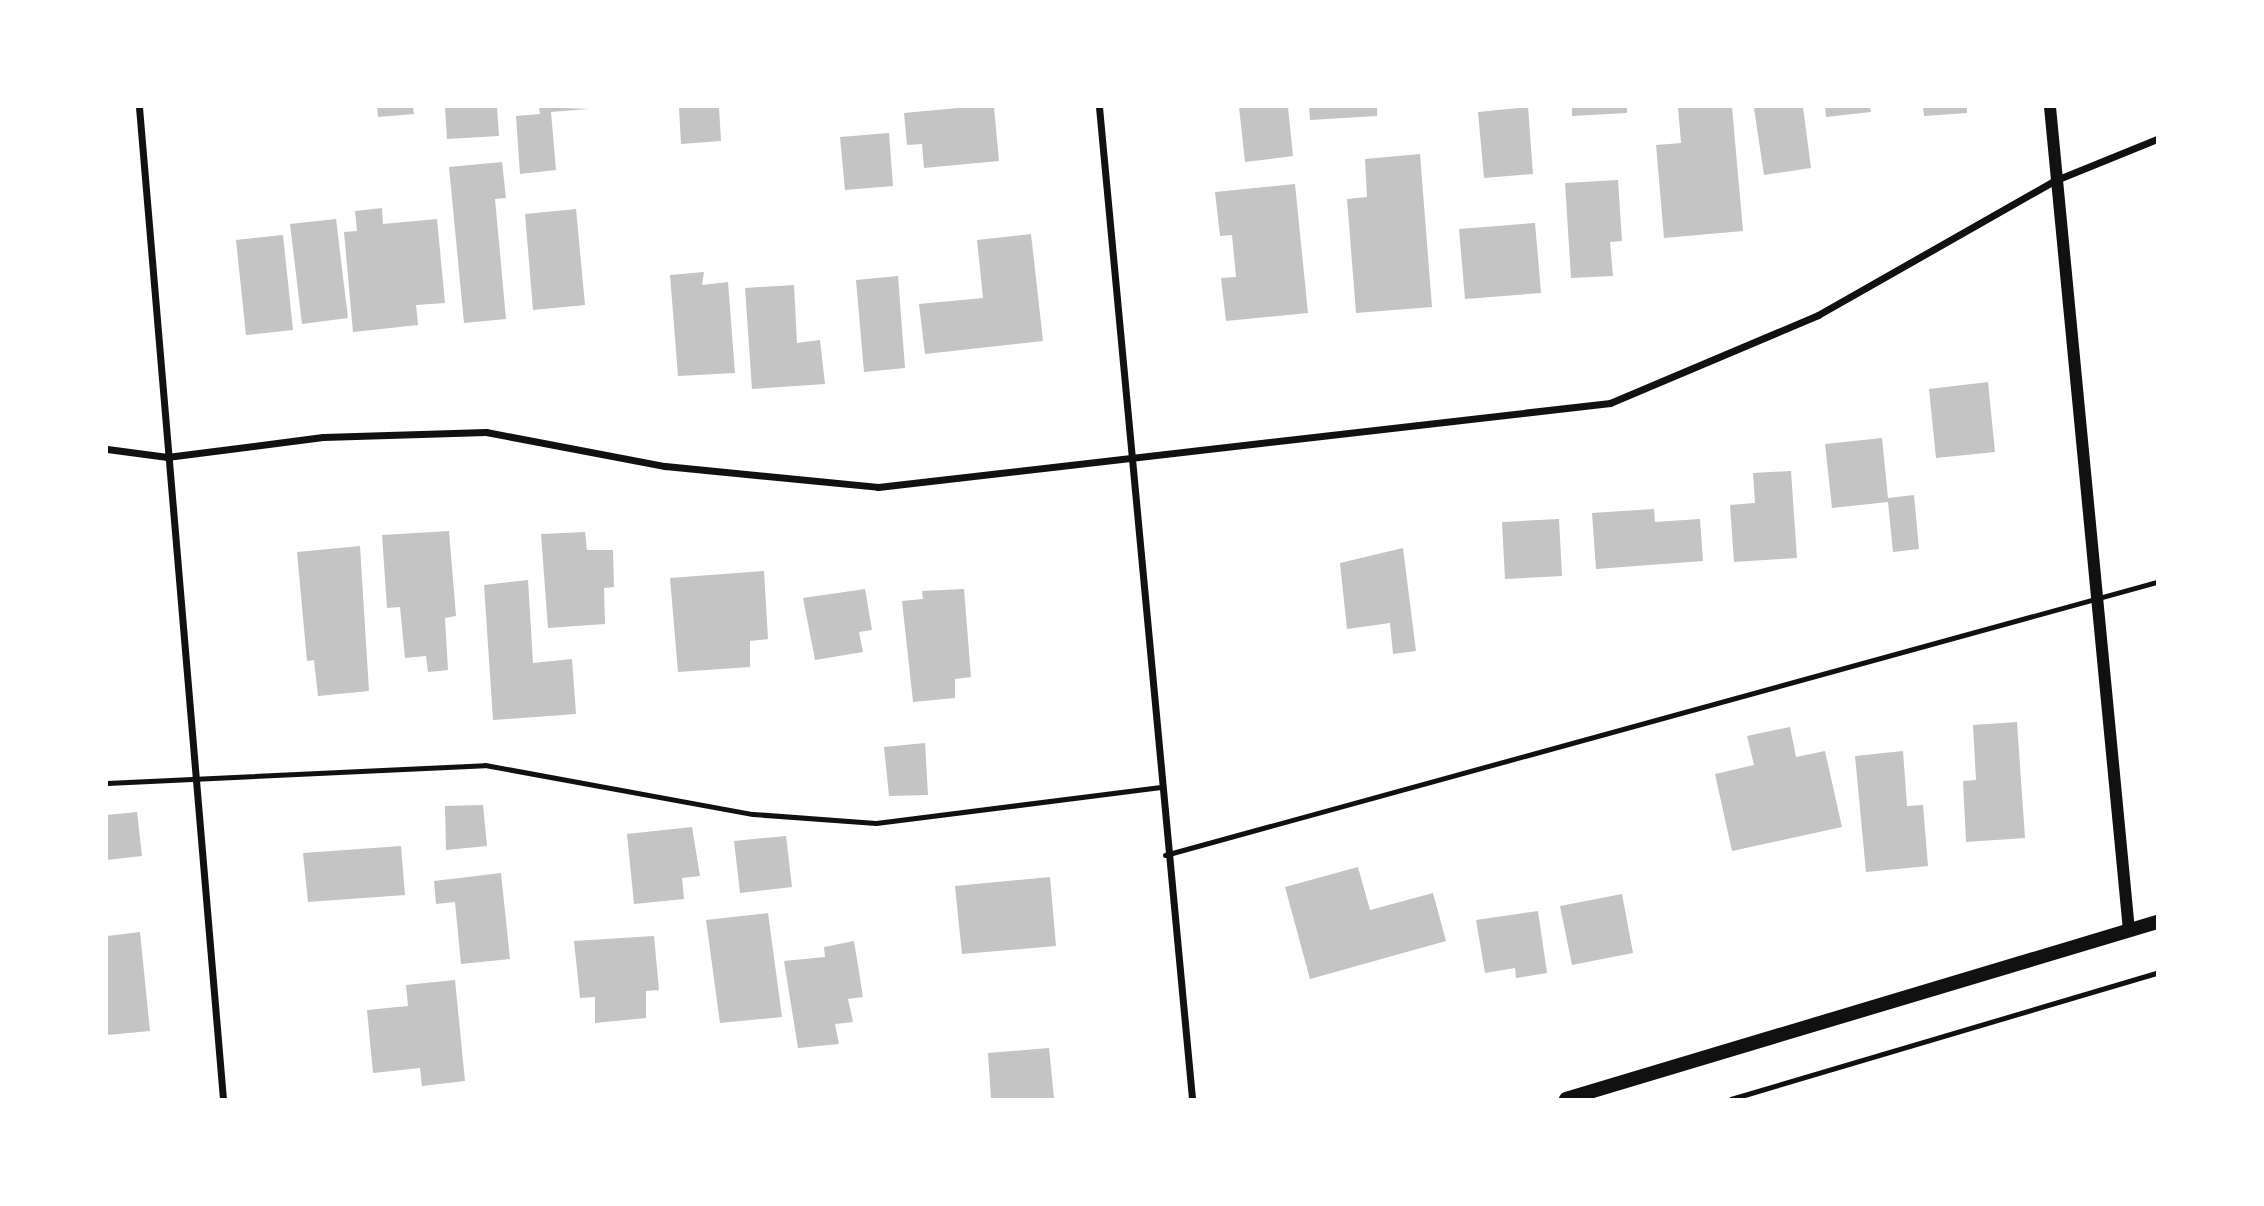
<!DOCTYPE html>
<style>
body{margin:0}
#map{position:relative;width:2264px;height:1206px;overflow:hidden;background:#fff;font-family:Overpass,sans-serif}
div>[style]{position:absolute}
.building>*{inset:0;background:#c4c4c4}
.path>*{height:4.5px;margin:-2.25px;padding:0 2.25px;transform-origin:2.25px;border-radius:2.25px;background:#111}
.service>*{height:5px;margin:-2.5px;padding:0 2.5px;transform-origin:2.5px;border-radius:2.5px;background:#111}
.minor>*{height:7px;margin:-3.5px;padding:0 3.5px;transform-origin:3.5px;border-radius:3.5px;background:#111}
.tertiary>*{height:12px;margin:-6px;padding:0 6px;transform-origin:6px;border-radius:6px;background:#111}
.secondary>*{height:14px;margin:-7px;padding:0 7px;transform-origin:7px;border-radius:7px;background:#111}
span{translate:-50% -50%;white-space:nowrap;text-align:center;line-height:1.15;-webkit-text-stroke:7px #fff;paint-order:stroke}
.frame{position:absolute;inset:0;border:108px solid #fff;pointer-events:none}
</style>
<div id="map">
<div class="building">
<i style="clip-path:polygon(377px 107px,413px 107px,414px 114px,378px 117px)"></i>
<i style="clip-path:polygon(445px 107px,497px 107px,499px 136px,447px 139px)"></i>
<i style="clip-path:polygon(539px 107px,589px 109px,551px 112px,556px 170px,520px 174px,516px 116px,540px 114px)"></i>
<i style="clip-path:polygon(679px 107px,719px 107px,721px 141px,681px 144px)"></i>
<i style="clip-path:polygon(969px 107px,994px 107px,999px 161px,924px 168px,922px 144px,907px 145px,904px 113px)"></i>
<i style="clip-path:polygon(1239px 107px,1288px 107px,1293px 156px,1245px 162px)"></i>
<i style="clip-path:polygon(1309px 107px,1377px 107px,1377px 116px,1310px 120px)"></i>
<i style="clip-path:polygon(1528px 107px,1533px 174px,1484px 178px,1478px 112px)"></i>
<i style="clip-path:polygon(1572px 107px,1627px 107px,1627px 113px,1572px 116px)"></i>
<i style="clip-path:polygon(1678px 107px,1732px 107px,1743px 231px,1664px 238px,1656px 145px,1681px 143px)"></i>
<i style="clip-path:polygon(1803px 107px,1811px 168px,1764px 175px,1754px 108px)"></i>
<i style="clip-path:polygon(1825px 107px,1870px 107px,1871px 112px,1826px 117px)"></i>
<i style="clip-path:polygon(1923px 107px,1967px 107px,1967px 113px,1924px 116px)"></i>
<i style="clip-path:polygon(889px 133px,893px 186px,845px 190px,840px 137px)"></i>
<i style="clip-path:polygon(1420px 154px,1432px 307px,1356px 313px,1347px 199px,1367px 197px,1365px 159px)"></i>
<i style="clip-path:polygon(502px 162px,506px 198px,495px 199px,506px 319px,464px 323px,449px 167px)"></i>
<i style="clip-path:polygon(1618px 180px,1622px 241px,1610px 242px,1613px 276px,1571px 278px,1565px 183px)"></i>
<i style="clip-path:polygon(1295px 184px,1308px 313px,1226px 321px,1221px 278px,1236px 277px,1232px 235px,1220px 236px,1215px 192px)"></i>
<i style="clip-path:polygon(382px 208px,383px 224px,437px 219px,445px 303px,416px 305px,418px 325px,353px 332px,344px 232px,357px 231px,355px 211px)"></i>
<i style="clip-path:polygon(576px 209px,585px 305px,533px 310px,525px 214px)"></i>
<i style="clip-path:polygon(336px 219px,348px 318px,302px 324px,290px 224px)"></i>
<i style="clip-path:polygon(1535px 223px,1541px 293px,1465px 299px,1459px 229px)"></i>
<i style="clip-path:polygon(1031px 234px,1043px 341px,925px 354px,919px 304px,983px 298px,977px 240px)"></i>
<i style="clip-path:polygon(283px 235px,293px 330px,246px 335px,236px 240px)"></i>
<i style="clip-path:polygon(704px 272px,702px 285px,728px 282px,735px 373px,678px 376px,670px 275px)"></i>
<i style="clip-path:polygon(898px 276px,905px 368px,864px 372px,856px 280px)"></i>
<i style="clip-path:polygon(794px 285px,797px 343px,820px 340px,825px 384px,752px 389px,745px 288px)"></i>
<i style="clip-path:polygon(1988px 382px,1995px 452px,1936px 458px,1929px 389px)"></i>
<i style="clip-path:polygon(1882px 438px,1888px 498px,1914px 495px,1919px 549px,1893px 552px,1888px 502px,1832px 508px,1825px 444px)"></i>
<i style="clip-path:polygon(1791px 471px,1797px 558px,1734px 562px,1730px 505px,1755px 503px,1753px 473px)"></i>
<i style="clip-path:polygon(1654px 509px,1655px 522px,1700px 519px,1703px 561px,1596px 569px,1592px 513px)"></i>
<i style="clip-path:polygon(1559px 519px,1562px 576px,1505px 579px,1502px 522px)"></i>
<i style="clip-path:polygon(449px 531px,456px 616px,445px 618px,448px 670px,428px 672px,426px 656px,405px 658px,400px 607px,387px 608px,382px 535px)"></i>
<i style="clip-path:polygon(585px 532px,587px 550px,613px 550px,614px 587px,604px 588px,605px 624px,548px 628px,541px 534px)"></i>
<i style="clip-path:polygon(360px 546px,369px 691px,318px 696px,314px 660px,307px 661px,297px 552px)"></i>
<i style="clip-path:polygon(1403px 548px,1416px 651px,1393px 654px,1390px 623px,1347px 629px,1340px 563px)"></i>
<i style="clip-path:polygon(764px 571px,768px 639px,750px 641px,750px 667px,678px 672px,670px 578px)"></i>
<i style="clip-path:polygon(528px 580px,533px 663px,572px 659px,576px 714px,493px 720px,484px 585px)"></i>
<i style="clip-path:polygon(865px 589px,872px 630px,859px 632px,863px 652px,815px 660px,803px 598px)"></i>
<i style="clip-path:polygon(964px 589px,971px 677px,955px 679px,955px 698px,913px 702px,902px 601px,923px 599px,922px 591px)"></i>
<i style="clip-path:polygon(2017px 722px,2025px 838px,1966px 842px,1963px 781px,1976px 780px,1973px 725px)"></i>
<i style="clip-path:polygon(1790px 727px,1796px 757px,1825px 751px,1842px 827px,1732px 851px,1715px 774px,1754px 765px,1747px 736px)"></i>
<i style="clip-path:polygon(925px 743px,928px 795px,889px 796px,884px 747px)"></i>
<i style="clip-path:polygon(1903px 751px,1907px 806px,1923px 805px,1928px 866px,1866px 872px,1855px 756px)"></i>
<i style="clip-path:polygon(483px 805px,487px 846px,446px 850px,445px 806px)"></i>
<i style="clip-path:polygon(137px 812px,142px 856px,107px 860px,107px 815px)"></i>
<i style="clip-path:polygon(692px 827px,700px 876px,682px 878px,684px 899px,634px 904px,627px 834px)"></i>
<i style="clip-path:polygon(786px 836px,792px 887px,740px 893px,734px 841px)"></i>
<i style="clip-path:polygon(401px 846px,405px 895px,308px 902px,303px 853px)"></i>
<i style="clip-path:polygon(1358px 867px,1370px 910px,1433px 893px,1446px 941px,1310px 979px,1285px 887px)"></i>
<i style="clip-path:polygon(501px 873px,510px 959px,461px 964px,455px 902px,436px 904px,434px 881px)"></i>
<i style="clip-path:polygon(1050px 877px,1056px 946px,962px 954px,955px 886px)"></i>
<i style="clip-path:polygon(1622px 894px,1633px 953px,1572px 965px,1560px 906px)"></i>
<i style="clip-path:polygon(1538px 911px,1547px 973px,1516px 978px,1515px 968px,1485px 973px,1476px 920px)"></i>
<i style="clip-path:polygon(768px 913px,782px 1017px,720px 1023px,706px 920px)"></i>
<i style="clip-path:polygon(140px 932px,150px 1031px,107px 1035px,107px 936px)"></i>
<i style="clip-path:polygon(654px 936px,659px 990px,646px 991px,646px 1018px,595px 1023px,595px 997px,580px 998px,574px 941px)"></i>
<i style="clip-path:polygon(854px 941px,863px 997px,848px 999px,853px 1022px,835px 1024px,839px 1044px,798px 1048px,784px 961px,825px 957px,824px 947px)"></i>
<i style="clip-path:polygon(455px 980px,465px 1081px,422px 1086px,420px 1068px,373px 1073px,367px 1010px,408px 1006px,406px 985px)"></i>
<i style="clip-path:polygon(1049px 1048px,1054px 1099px,991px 1099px,988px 1053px)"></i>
</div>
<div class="path">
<i style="left:1731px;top:1099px;width:444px;rotate:-16.5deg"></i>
</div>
<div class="service">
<i style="left:107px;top:783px;width:378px;rotate:-2.7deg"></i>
<i style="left:485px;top:765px;width:272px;rotate:10.4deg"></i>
<i style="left:753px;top:814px;width:123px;rotate:4.2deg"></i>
<i style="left:876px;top:823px;width:285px;rotate:-7.2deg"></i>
<i style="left:1165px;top:855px;width:1029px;rotate:-15.39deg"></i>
</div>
<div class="minor">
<i style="left:139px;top:107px;width:996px;rotate:85.16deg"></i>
<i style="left:1099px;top:107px;width:996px;rotate:84.64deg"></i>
<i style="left:107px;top:449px;width:61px;rotate:7.6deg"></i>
<i style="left:167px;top:457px;width:157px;rotate:-7.3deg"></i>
<i style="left:323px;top:437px;width:163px;rotate:-1.8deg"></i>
<i style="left:486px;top:432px;width:182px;rotate:10.8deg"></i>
<i style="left:665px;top:466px;width:214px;rotate:5.6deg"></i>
<i style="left:878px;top:487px;width:737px;rotate:-6.55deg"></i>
<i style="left:1610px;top:403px;width:226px;rotate:-22.9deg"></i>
<i style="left:1818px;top:315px;width:274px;rotate:-29.6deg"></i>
<i style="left:2056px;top:180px;width:109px;rotate:-22.1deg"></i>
</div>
<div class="tertiary">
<i style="left:2050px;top:107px;width:827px;rotate:84.52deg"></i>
</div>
<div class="secondary">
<i style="left:1566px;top:1099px;width:617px;rotate:-16.67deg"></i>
</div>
<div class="frame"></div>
</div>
